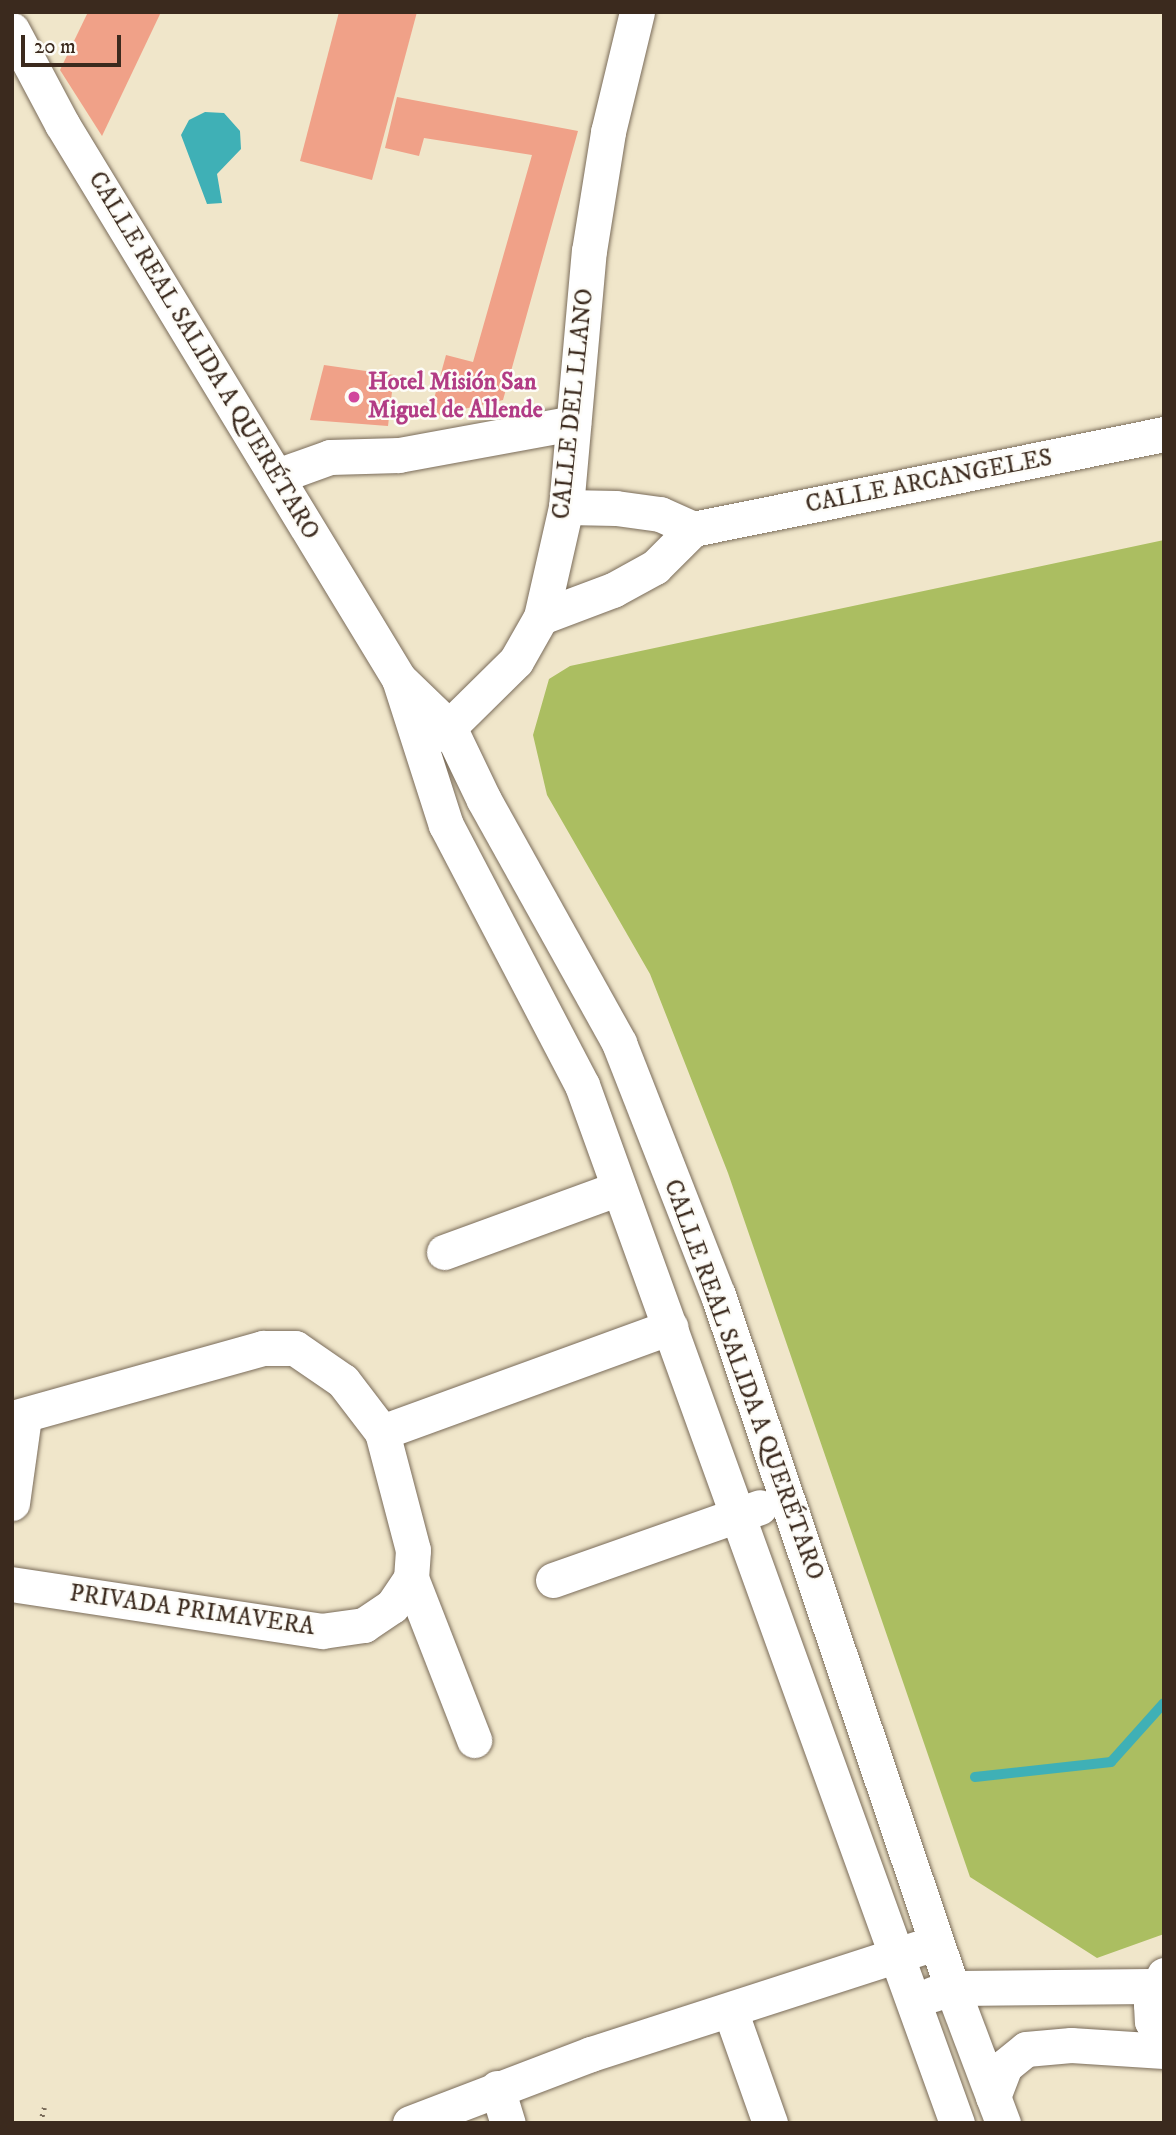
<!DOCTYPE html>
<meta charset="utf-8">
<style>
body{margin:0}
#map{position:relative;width:1176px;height:2135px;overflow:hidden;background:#f0e6ca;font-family:"IM FELL DW Pica",serif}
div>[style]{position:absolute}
.green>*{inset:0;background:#abbe61}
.water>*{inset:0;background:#3fb0b6}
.stream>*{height:10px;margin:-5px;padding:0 5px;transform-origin:5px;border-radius:5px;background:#3fb0b6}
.building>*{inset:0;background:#f0a188}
.path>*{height:4.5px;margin-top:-2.25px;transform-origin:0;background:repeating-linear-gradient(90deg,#7a6c5a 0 2px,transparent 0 7px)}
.roads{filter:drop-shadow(0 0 2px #7a6c5a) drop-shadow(0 0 2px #7a6c5a)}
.minor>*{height:35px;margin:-17.5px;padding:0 17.5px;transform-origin:17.5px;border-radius:17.5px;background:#fff}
.dots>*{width:19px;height:19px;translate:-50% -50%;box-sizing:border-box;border:4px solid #fdfcf7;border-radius:50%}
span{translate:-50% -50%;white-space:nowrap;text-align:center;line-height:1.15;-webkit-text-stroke:5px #fdfcf7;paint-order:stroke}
.street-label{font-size:24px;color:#3b2a1e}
.hotel-label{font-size:24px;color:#b23c85;font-weight:700}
.left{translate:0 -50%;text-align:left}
.frame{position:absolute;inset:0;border:14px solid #3b2a1e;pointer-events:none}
.scale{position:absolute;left:21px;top:35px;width:100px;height:32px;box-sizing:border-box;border:4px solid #3b2a1e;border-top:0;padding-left:9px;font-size:21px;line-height:24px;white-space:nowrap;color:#3b2a1e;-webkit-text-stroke:5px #fdfcf7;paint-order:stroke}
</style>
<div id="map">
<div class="green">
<i style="clip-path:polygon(1164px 540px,1164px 1934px,1097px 1958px,970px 1877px,728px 1173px,650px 974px,547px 795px,533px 735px,549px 679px,570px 666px)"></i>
</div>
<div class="water">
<i style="clip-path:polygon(205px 112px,224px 113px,240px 131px,241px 149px,217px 174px,222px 203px,207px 204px,181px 135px,189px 120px)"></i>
</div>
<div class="stream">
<i style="left:975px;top:1777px;width:137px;rotate:-6.3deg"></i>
<i style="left:1111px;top:1762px;width:79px;rotate:-48.1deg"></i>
</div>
<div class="building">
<i style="clip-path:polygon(88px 12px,161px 12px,102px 136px,60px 70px)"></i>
<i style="clip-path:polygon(339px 12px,417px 12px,372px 180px,300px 161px)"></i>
<i style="clip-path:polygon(397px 97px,578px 131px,503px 400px,429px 417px,446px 355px,473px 362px,532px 155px,424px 138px,419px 156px,385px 148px)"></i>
<i style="clip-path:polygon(324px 365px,394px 375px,388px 426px,310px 420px)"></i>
</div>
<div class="path">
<i style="left:40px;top:2123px;width:16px;rotate:-75deg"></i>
</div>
<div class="roads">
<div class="minor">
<i style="left:12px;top:30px;width:106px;rotate:62deg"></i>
<i style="left:62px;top:124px;width:649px;rotate:58.73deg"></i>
<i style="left:399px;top:679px;width:69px;rotate:43.8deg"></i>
<i style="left:449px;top:727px;width:81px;rotate:64.4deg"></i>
<i style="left:484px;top:800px;width:278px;rotate:60.9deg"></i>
<i style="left:619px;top:1043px;width:271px;rotate:68.6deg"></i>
<i style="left:718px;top:1295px;width:731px;rotate:71.34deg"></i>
<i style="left:952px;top:1988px;width:144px;rotate:69.3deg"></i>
<i style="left:277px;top:476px;width:56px;rotate:-19.7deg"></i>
<i style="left:330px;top:457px;width:69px;rotate:-1.7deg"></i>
<i style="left:399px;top:455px;width:177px;rotate:-10.4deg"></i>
<i style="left:566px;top:507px;width:50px;rotate:1.1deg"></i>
<i style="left:616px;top:508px;width:44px;rotate:7.8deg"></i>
<i style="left:660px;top:514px;width:36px;rotate:24deg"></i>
<i style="left:541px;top:617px;width:77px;rotate:-20.6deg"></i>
<i style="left:613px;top:590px;width:48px;rotate:-28.7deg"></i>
<i style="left:655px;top:567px;width:54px;rotate:-45deg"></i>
<i style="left:693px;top:529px;width:480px;rotate:-11.4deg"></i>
<i style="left:399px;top:679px;width:153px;rotate:72.2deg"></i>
<i style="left:446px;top:825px;width:293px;rotate:62.4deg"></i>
<i style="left:582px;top:1085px;width:1104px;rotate:70.14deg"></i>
<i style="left:429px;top:738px;width:23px;rotate:-29deg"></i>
<i style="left:449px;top:727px;width:94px;rotate:-44.6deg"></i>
<i style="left:516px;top:661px;width:51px;rotate:-60.4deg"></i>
<i style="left:541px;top:617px;width:113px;rotate:-77.2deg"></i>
<i style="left:566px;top:507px;width:257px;rotate:-84.9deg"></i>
<i style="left:589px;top:251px;width:121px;rotate:-80.9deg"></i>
<i style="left:608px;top:132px;width:123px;rotate:-76.4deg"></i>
<i style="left:444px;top:1252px;width:186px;rotate:-20.1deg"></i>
<i style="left:12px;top:1418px;width:261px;rotate:-15.6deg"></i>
<i style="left:263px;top:1348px;width:32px"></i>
<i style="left:295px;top:1348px;width:58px;rotate:34.5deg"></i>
<i style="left:343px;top:1381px;width:64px;rotate:52.6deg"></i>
<i style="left:382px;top:1432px;width:122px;rotate:75.3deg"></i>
<i style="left:413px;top:1550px;width:28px;rotate:94deg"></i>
<i style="left:411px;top:1578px;width:34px;rotate:124deg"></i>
<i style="left:392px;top:1606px;width:34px;rotate:146deg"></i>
<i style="left:364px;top:1625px;width:42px;rotate:171.9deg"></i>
<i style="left:322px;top:1631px;width:314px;rotate:-171.4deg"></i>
<i style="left:382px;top:1432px;width:307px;rotate:-20deg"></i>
<i style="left:12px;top:1503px;width:87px;rotate:-82.1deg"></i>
<i style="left:411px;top:1578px;width:174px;rotate:68.7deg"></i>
<i style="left:553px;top:1580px;width:219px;rotate:-19.4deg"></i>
<i style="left:1164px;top:1975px;width:32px;rotate:114deg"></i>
<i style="left:1151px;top:2004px;width:17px;rotate:87deg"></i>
<i style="left:1152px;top:2021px;width:26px;rotate:62deg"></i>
<i style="left:933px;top:1994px;width:20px;rotate:-18deg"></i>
<i style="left:952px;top:1988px;width:204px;rotate:-0.6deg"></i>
<i style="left:730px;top:2010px;width:120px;rotate:70.5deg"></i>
<i style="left:497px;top:2088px;width:37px;rotate:73deg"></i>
<i style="left:993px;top:2097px;width:33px;rotate:-69deg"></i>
<i style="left:1005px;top:2066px;width:27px;rotate:-39deg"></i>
<i style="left:1026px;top:2049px;width:45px;rotate:-5.1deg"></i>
<i style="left:1071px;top:2045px;width:93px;rotate:3.7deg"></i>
<i style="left:410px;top:2123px;width:194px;rotate:-20.9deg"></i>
<i style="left:591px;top:2054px;width:346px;rotate:-17.9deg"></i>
</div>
</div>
<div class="dots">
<i style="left:354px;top:397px;background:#d1479c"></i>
</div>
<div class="street-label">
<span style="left:203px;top:356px;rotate:59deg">CALLE REAL SALIDA A QUERÉTARO</span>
<span style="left:574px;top:404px;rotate:-84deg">CALLE DEL LLANO</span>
<span style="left:929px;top:482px;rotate:-11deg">CALLE ARCANGELES</span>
<span style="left:743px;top:1380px;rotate:70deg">CALLE REAL SALIDA A QUERÉTARO</span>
<span style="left:192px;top:1611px;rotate:8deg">PRIVADA PRIMAVERA</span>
</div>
<div class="hotel-label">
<span class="left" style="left:368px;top:397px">Hotel Misión San<br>Miguel de Allende</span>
</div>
<div class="frame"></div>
<div class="scale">20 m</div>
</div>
